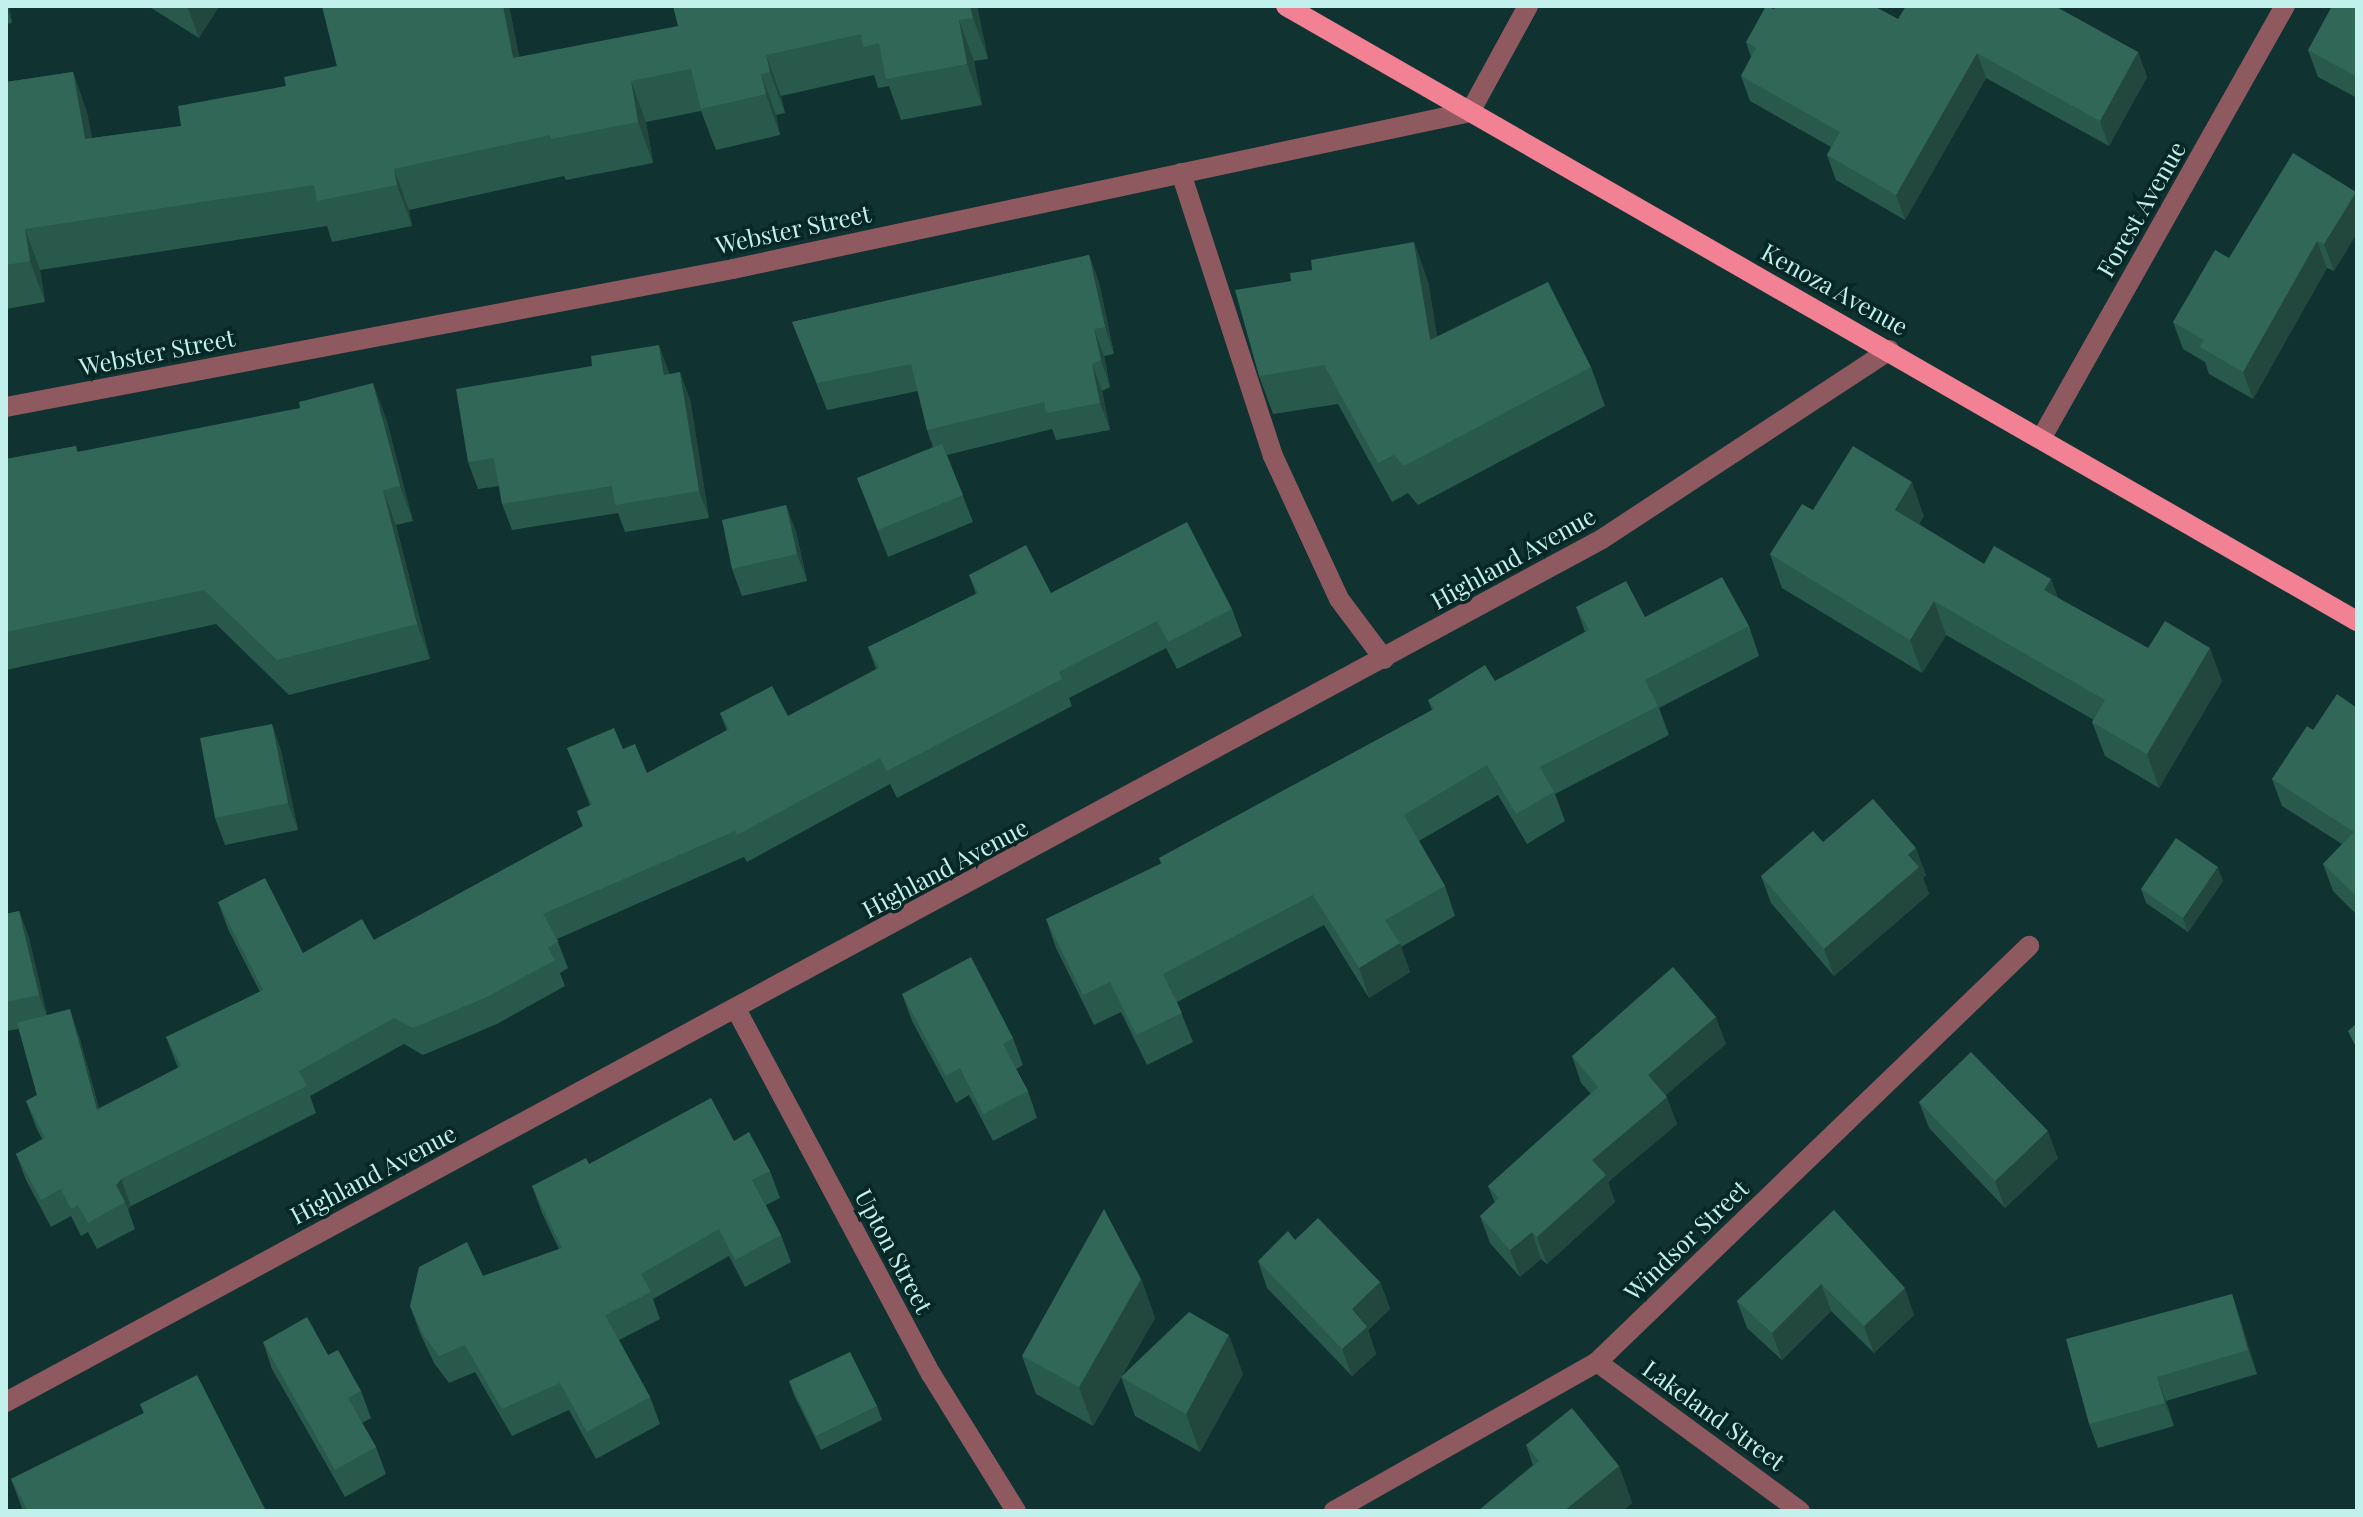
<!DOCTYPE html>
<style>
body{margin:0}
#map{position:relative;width:2363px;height:1517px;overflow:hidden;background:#103230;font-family:"Playfair Display",serif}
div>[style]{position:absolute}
.lane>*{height:20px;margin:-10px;padding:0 10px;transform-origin:10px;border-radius:10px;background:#8f5960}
.street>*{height:20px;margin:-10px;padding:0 10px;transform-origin:10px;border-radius:10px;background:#8f5960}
.primary>*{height:20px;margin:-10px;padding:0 10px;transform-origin:10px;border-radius:10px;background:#f28293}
.wall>*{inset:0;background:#29594b}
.shaded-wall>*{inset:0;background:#22483d}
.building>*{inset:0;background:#306757}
span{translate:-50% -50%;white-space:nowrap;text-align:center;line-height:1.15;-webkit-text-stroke:7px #052826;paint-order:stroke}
.street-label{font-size:24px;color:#c1f0ed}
.frame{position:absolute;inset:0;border:8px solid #c1f0ed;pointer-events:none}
</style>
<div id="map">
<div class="lane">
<i style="left:1181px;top:173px;width:298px;rotate:72deg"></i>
<i style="left:1273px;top:456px;width:157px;rotate:65.2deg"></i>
<i style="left:1339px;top:599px;width:75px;rotate:53.1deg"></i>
</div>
<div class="street">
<i style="left:6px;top:407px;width:740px;rotate:-10.75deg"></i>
<i style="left:733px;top:269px;width:754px;rotate:-12.03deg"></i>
<i style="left:1470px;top:112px;width:121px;rotate:-61.3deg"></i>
<i style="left:2042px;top:437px;width:495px;rotate:-60.6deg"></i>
<i style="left:736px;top:1009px;width:414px;rotate:61.9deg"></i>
<i style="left:931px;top:1374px;width:161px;rotate:58.2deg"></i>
<i style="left:1597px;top:1362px;width:252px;rotate:36.3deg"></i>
<i style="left:6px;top:1402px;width:1814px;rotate:-28.4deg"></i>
<i style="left:1602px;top:539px;width:344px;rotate:-33.3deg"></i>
<i style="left:1334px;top:1511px;width:302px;rotate:-29.5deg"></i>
<i style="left:1597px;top:1362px;width:600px;rotate:-43.92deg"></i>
</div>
<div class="primary">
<i style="left:1286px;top:6px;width:1235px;rotate:29.87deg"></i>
</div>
<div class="wall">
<i style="clip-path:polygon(6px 6px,9px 6px,12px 23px,6px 24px)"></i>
<i style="clip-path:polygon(148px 6px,219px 6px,199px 38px)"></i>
<i style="clip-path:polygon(322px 6px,509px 6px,519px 57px,977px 6px,988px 59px,974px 61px,982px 105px,901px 120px,889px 86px,878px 88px,874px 75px,781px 96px,785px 113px,776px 115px,780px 135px,716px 150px,701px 111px,646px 122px,653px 163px,566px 180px,564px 176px,409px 210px,412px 226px,332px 242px,327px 226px,40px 270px,45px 302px,6px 309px,6px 82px,73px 72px,87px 113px,92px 138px,181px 126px,337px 66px)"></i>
<i style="clip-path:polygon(2357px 6px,2357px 98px,2318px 77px,2308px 50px)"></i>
<i style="clip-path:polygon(1774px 9px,2138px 52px,2147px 77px,2109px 146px,1986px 78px,1905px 220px,1836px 180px,1827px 155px,1831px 147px,1750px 101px,1741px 76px,1751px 57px,1746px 42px)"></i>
<i style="clip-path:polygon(2356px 192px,2357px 233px,2334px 271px,2327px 268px,2253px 399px,2209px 374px,2205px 362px,2183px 349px,2173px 322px,2229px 258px)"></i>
<i style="clip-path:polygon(1089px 255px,1099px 282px,1114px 354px,1104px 356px,1110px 387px,1102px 391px,1110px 430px,1056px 440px,1052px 429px,947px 455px,973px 522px,888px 557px,857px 478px,933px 447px,927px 430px,918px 391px,827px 410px,792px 322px)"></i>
<i style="clip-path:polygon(1428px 281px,1437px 337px,1591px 367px,1605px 406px,1418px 505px,1408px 493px,1392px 502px,1338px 404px,1273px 414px,1259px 376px)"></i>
<i style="clip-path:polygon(669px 374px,690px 399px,709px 518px,625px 532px,618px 513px,512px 530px,502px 504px,499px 486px,478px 489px,468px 462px)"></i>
<i style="clip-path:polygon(386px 418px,413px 521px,396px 525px,430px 659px,289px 695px,216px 624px,6px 670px,6px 459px,76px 446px,78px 452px)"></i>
<i style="clip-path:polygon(786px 505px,796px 532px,807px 581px,742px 596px,732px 569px)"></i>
<i style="clip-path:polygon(1813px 510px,1924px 516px,1919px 524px,1984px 564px,2051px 579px,2058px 598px,2148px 648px,2222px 681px,2159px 788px,2105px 756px,2092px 722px,2094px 720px,1946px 635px,1922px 673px,1782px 588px,1770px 554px)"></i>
<i style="clip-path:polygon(969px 575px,1051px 593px,1232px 609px,1242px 636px,1177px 669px,1166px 648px,1069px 698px,1072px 706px,897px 798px,890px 784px,747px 862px,744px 857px,557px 939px,568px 968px,560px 973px,565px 986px,497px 1024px,423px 1055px,404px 1044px,310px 1096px,316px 1113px,131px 1206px,128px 1209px,135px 1229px,97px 1249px,88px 1232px,81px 1236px,71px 1216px,51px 1227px,26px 1180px,16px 1154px,42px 1139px,36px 1127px,26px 1101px,37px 1095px,19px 1029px,6px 1031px,6px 914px,19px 911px,29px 938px,47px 1015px,79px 1036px,99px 1108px,178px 1068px,166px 1037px,260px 992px,228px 929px,218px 902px,303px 953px,374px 940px,583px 827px,577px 811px,590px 805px,567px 748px,623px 749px,647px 773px,727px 731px,720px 713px,788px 716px,876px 669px,868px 647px,976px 594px)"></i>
<i style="clip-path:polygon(1576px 607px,1645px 617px,1749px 626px,1759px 656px,1659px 708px,1669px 735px,1555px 794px,1565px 821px,1527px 844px,1498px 795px,1419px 841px,1445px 886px,1455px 916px,1401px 947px,1410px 972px,1369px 998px,1324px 925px,1177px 1002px,1193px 1042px,1147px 1065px,1121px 1012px,1094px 1025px,1056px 948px,1046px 919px,1161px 864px,1159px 858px,1432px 710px,1428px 700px,1495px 681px,1585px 632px)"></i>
<i style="clip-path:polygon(2357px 708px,2357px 915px,2333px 891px,2323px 864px,2342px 844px,2282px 806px,2272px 779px,2313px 730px)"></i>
<i style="clip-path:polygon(272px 724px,281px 751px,298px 830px,225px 845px,215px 818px)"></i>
<i style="clip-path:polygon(1823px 842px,1926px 875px,1923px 878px,1929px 894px,1834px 976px,1771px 903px,1761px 876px)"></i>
<i style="clip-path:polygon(2223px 881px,2188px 932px,2146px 903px,2141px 889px)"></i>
<i style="clip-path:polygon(902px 994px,1013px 1038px,1023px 1065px,1016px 1069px,1028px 1091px,1037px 1118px,993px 1141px,969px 1095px,956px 1103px,912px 1021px)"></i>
<i style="clip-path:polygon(1726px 1044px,1665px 1095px,1677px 1124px,1608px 1182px,1615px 1202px,1547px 1264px,1541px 1259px,1520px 1277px,1490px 1243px,1480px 1216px,1495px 1203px,1488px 1186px,1591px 1094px,1581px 1083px,1572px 1056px)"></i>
<i style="clip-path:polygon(1919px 1102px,2058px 1158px,2005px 1208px,1929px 1128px)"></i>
<i style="clip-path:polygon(734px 1141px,770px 1171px,780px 1198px,766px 1205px,781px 1235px,791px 1262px,745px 1287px,729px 1256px,653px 1299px,660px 1319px,619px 1340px,650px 1397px,660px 1424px,596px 1459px,569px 1410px,512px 1436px,475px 1372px,449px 1383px,434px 1363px,420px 1333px,410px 1306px,483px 1276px,559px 1249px,542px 1213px,532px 1186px,589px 1164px)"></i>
<i style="clip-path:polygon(1834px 1210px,1914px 1315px,1874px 1353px,1831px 1311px,1782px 1360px,1747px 1328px,1737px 1301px)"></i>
<i style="clip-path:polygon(1295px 1240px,1380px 1282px,1390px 1309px,1368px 1330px,1376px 1354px,1352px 1376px,1267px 1288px,1258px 1261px)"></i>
<i style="clip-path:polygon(1141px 1279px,1155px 1318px,1093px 1426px,1036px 1394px,1022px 1356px)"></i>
<i style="clip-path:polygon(2232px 1294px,2257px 1374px,2166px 1401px,2174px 1426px,2098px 1448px,2089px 1424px)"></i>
<i style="clip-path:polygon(263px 1342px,328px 1355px,361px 1391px,371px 1418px,362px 1423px,376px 1447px,386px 1474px,345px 1497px,272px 1369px)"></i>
<i style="clip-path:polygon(1243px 1374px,1200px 1452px,1135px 1416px,1121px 1377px)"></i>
<i style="clip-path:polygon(789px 1381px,877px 1406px,882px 1420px,821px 1450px,794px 1395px)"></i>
<i style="clip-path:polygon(140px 1404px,266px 1511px,23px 1511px,11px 1479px,144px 1413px)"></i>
<i style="clip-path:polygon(1526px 1445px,1619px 1466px,1632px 1503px,1622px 1511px,1478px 1511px,1533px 1465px)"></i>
</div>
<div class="shaded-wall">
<i style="clip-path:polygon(6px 6px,9px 6px,12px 23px)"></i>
<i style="clip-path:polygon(187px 6px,219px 6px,199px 38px)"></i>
<i style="clip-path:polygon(503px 6px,509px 6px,528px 99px,513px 58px)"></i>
<i style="clip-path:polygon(970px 6px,977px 6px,988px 59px,973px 18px)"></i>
<i style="clip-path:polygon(959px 20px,974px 61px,982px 105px,967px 64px)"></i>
<i style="clip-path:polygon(2138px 52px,2147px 77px,2109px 146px,2100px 121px)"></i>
<i style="clip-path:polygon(1977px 53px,1986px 78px,1905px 220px,1896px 195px)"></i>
<i style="clip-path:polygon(766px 55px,781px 96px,785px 113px,770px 72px)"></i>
<i style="clip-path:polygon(73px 72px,87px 113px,100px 180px,85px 139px)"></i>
<i style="clip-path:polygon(761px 74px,776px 115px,780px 135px,766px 94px)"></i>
<i style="clip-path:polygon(631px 81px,646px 122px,653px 163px,638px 122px)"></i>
<i style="clip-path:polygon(394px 169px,409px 210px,412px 226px,397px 185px)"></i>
<i style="clip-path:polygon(2356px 192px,2357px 233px,2334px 271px,2324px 244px)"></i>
<i style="clip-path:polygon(25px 229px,40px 270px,45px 302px,30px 261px)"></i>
<i style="clip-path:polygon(2317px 241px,2327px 268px,2253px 399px,2243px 372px)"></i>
<i style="clip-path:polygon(1414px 242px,1428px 281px,1444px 379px,1430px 340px)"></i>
<i style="clip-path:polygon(1089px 255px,1099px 282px,1114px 354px,1105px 327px)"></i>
<i style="clip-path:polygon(1094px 329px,1104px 356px,1110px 387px,1101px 360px)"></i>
<i style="clip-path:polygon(659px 345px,669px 372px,674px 402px,664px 375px)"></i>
<i style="clip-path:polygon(1092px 364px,1102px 391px,1110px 430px,1100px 403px)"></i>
<i style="clip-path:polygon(680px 372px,690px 399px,709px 518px,699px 491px)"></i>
<i style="clip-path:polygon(373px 383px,386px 418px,413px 521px,400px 486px)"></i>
<i style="clip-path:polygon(1912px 482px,1924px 516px,1907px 543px,1895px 510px)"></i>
<i style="clip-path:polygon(383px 490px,396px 525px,430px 659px,417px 624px)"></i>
<i style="clip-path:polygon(786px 505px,796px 532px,807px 581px,797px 554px)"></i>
<i style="clip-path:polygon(2051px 579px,2063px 612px,2044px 590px)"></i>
<i style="clip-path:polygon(1934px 601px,1946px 635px,1922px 673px,1910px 640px)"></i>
<i style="clip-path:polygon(2210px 648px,2222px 681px,2159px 788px,2147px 754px)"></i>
<i style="clip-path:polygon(272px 724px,281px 751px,298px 830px,288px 803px)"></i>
<i style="clip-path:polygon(1916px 848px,1926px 875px,1923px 878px,1929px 894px,1834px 976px,1824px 949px,1908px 855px)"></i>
<i style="clip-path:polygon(2218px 867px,2223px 881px,2188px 932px,2183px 918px)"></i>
<i style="clip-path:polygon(19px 911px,29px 938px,49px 1022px,39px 995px)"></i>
<i style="clip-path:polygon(1400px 943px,1410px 972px,1369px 998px,1359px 968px)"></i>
<i style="clip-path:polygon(70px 1009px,79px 1036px,106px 1136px,97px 1110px)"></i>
<i style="clip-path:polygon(1716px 1017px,1726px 1044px,1658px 1102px,1648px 1075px)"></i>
<i style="clip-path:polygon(1667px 1097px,1677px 1124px,1608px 1182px,1615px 1202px,1547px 1264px,1537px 1237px,1592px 1160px)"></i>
<i style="clip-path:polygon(2048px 1131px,2058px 1158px,2005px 1208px,1995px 1181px)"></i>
<i style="clip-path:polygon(121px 1179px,131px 1206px,128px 1209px,116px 1185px)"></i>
<i style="clip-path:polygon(1532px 1232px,1541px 1259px,1520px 1277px,1510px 1250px)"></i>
<i style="clip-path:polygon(1141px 1279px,1155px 1318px,1093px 1426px,1079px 1387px)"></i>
<i style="clip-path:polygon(1380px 1282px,1390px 1309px,1368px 1330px,1376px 1354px,1352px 1376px,1342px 1349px,1352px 1309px)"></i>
<i style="clip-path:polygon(1821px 1284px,1831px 1311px,1782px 1360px,1772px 1333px)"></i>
<i style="clip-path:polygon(1905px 1288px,1914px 1315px,1874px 1353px,1864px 1326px)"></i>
<i style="clip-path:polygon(2232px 1294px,2240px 1318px,2257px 1374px,2248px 1350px)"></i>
<i style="clip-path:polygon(1229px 1335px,1243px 1374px,1200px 1452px,1186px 1414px)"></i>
<i style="clip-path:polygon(2157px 1377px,2166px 1401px,2174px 1426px,2165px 1403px)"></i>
<i style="clip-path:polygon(1619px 1466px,1632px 1503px,1622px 1511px,1564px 1511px)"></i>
</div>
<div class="building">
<i style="clip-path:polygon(322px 6px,503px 6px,513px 58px,678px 26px,673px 6px,970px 6px,973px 18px,959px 20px,967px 64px,886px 79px,879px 43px,863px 47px,861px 34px,766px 55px,770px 72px,761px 74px,766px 94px,701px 109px,691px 69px,631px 81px,638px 122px,551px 139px,550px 135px,394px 169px,397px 185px,317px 201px,314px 185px,25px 229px,30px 261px,6px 265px,6px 82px,73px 72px,85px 139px,181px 126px,178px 106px,286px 86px,284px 77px,337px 66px)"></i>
<i style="clip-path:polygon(1766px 6px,1774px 9px,1776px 6px,1874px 6px,1898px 19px,1906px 6px,2055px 6px,2138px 52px,2100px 121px,1977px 53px,1896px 195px,1827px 155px,1840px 132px,1741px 76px,1756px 48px,1746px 42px)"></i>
<i style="clip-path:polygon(2332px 6px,2357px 6px,2357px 77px,2308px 50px)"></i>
<i style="clip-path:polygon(2293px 153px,2356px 192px,2324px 244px,2317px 241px,2243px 372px,2200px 347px,2204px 340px,2173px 322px,2215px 250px,2229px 258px)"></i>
<i style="clip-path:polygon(1414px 242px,1430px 340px,1548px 282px,1591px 367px,1404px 466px,1394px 455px,1378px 463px,1324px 365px,1259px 376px,1235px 290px,1291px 281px,1290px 273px,1312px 270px,1311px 260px)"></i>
<i style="clip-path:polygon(1089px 255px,1105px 327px,1094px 329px,1101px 360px,1092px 364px,1100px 403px,1046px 413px,1044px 402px,927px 430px,911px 364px,817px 383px,792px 322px)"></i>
<i style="clip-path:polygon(659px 345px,664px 375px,680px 372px,699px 491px,615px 505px,612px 486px,502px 504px,494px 458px,468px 462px,456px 389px,592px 366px,591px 356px)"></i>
<i style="clip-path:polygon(373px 383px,400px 486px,383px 490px,417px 624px,277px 660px,204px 590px,6px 632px,6px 459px,76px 446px,77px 452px,300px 408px,299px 402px)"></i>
<i style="clip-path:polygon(942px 444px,963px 495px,878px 530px,857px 478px)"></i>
<i style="clip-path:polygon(1853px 446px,1912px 482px,1895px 510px,1984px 564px,1994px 546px,2051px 579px,2044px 590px,2148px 648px,2165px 621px,2210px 648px,2147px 754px,2092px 722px,2105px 700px,1934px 601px,1910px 640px,1770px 554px,1802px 504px,1813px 510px)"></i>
<i style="clip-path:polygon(786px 505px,797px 554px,732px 569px,722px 520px)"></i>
<i style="clip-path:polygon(1187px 522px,1232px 609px,1168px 642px,1157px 621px,1059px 672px,1062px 679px,887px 771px,880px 758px,737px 835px,735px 831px,543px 914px,558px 941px,548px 948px,555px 960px,487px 997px,413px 1028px,394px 1018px,299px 1071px,307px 1086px,121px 1179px,116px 1185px,125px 1202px,88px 1223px,78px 1205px,71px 1209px,61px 1189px,41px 1200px,16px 1154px,45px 1138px,26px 1101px,37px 1095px,17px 1023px,70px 1009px,97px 1110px,181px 1066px,166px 1037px,263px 990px,218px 902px,265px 878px,303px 953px,362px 919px,374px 940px,583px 826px,577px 811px,592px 805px,567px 748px,614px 728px,623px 749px,635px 744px,647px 773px,729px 729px,720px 713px,772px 686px,788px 716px,879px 668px,868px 647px,978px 593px,969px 575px,1026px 545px,1051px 593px)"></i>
<i style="clip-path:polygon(1722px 577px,1749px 626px,1645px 680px,1658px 706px,1540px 767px,1554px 792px,1516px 814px,1487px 765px,1404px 815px,1445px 886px,1385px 920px,1400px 943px,1359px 968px,1313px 895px,1163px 974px,1182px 1013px,1136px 1035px,1110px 982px,1083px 995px,1046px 919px,1162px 863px,1159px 858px,1434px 709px,1428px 700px,1485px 665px,1495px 681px,1589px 630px,1576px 607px,1626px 581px,1645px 617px)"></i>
<i style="clip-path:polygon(2337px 694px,2357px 708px,2357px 891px,2354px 894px,2323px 864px,2354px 832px,2272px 779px,2307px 726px,2313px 730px)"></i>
<i style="clip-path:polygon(272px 724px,288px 803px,215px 818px,200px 738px)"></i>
<i style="clip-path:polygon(1873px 799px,1916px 848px,1908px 855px,1919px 867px,1824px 949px,1761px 876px,1813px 831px,1823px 842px)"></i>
<i style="clip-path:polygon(2176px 838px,2218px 867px,2183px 918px,2141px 889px)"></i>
<i style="clip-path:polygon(19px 911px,39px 995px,6px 1002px,6px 914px)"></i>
<i style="clip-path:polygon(971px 957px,1013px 1038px,1003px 1044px,1028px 1091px,983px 1114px,960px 1068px,946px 1076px,902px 994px)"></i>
<i style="clip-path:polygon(1673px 967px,1716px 1017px,1648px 1075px,1667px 1097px,1592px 1160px,1606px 1175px,1537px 1237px,1532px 1232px,1510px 1250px,1480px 1216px,1499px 1198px,1488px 1186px,1598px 1087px,1572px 1056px)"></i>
<i style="clip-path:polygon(2357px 1023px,2357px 1049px,2348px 1031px)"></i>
<i style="clip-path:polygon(1971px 1052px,2048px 1131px,1995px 1181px,1919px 1102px)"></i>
<i style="clip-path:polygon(711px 1098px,734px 1141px,749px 1132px,770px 1171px,752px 1180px,781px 1235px,735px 1260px,719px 1229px,641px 1274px,651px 1292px,605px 1315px,650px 1397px,587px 1432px,560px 1383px,502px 1409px,465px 1345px,439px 1356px,424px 1336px,410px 1306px,419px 1267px,467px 1242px,483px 1276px,562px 1248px,532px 1186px,586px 1158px,589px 1164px)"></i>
<i style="clip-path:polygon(1104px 1209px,1141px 1279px,1079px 1387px,1022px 1356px)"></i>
<i style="clip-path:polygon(1834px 1210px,1905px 1288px,1864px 1326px,1821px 1284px,1772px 1333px,1737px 1301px)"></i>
<i style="clip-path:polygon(1318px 1218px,1380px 1282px,1352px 1309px,1367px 1327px,1342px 1349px,1258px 1261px,1288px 1231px,1295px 1240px)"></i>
<i style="clip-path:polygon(2232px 1294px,2248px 1350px,2157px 1377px,2165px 1403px,2089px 1424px,2066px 1339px)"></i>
<i style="clip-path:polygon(1189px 1312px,1229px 1335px,1186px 1414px,1121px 1377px)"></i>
<i style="clip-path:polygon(307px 1317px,328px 1355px,338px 1350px,361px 1391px,348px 1398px,376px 1447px,335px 1470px,263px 1342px)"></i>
<i style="clip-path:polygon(850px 1352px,877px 1406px,816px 1436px,789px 1381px)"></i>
<i style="clip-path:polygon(197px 1375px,266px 1511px,28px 1511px,11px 1479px,144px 1413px,140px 1404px)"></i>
<i style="clip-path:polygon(1572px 1408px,1619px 1466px,1564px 1511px,1478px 1511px,1539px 1461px,1526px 1445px)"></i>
</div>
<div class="street-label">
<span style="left:2141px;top:209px;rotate:-60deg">Forest Avenue</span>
<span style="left:793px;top:229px;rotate:-12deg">Webster Street</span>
<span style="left:1835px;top:289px;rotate:29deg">Kenoza Avenue</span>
<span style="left:157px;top:352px;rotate:-11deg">Webster Street</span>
<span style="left:1513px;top:558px;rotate:-29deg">Highland Avenue</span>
<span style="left:945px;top:868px;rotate:-28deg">Highland Avenue</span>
<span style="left:373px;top:1174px;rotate:-28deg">Highland Avenue</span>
<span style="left:1686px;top:1240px;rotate:-44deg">Windsor Street</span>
<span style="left:894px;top:1251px;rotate:62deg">Upton Street</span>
<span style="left:1714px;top:1415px;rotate:36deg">Lakeland Street</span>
</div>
<div class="frame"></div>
</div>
